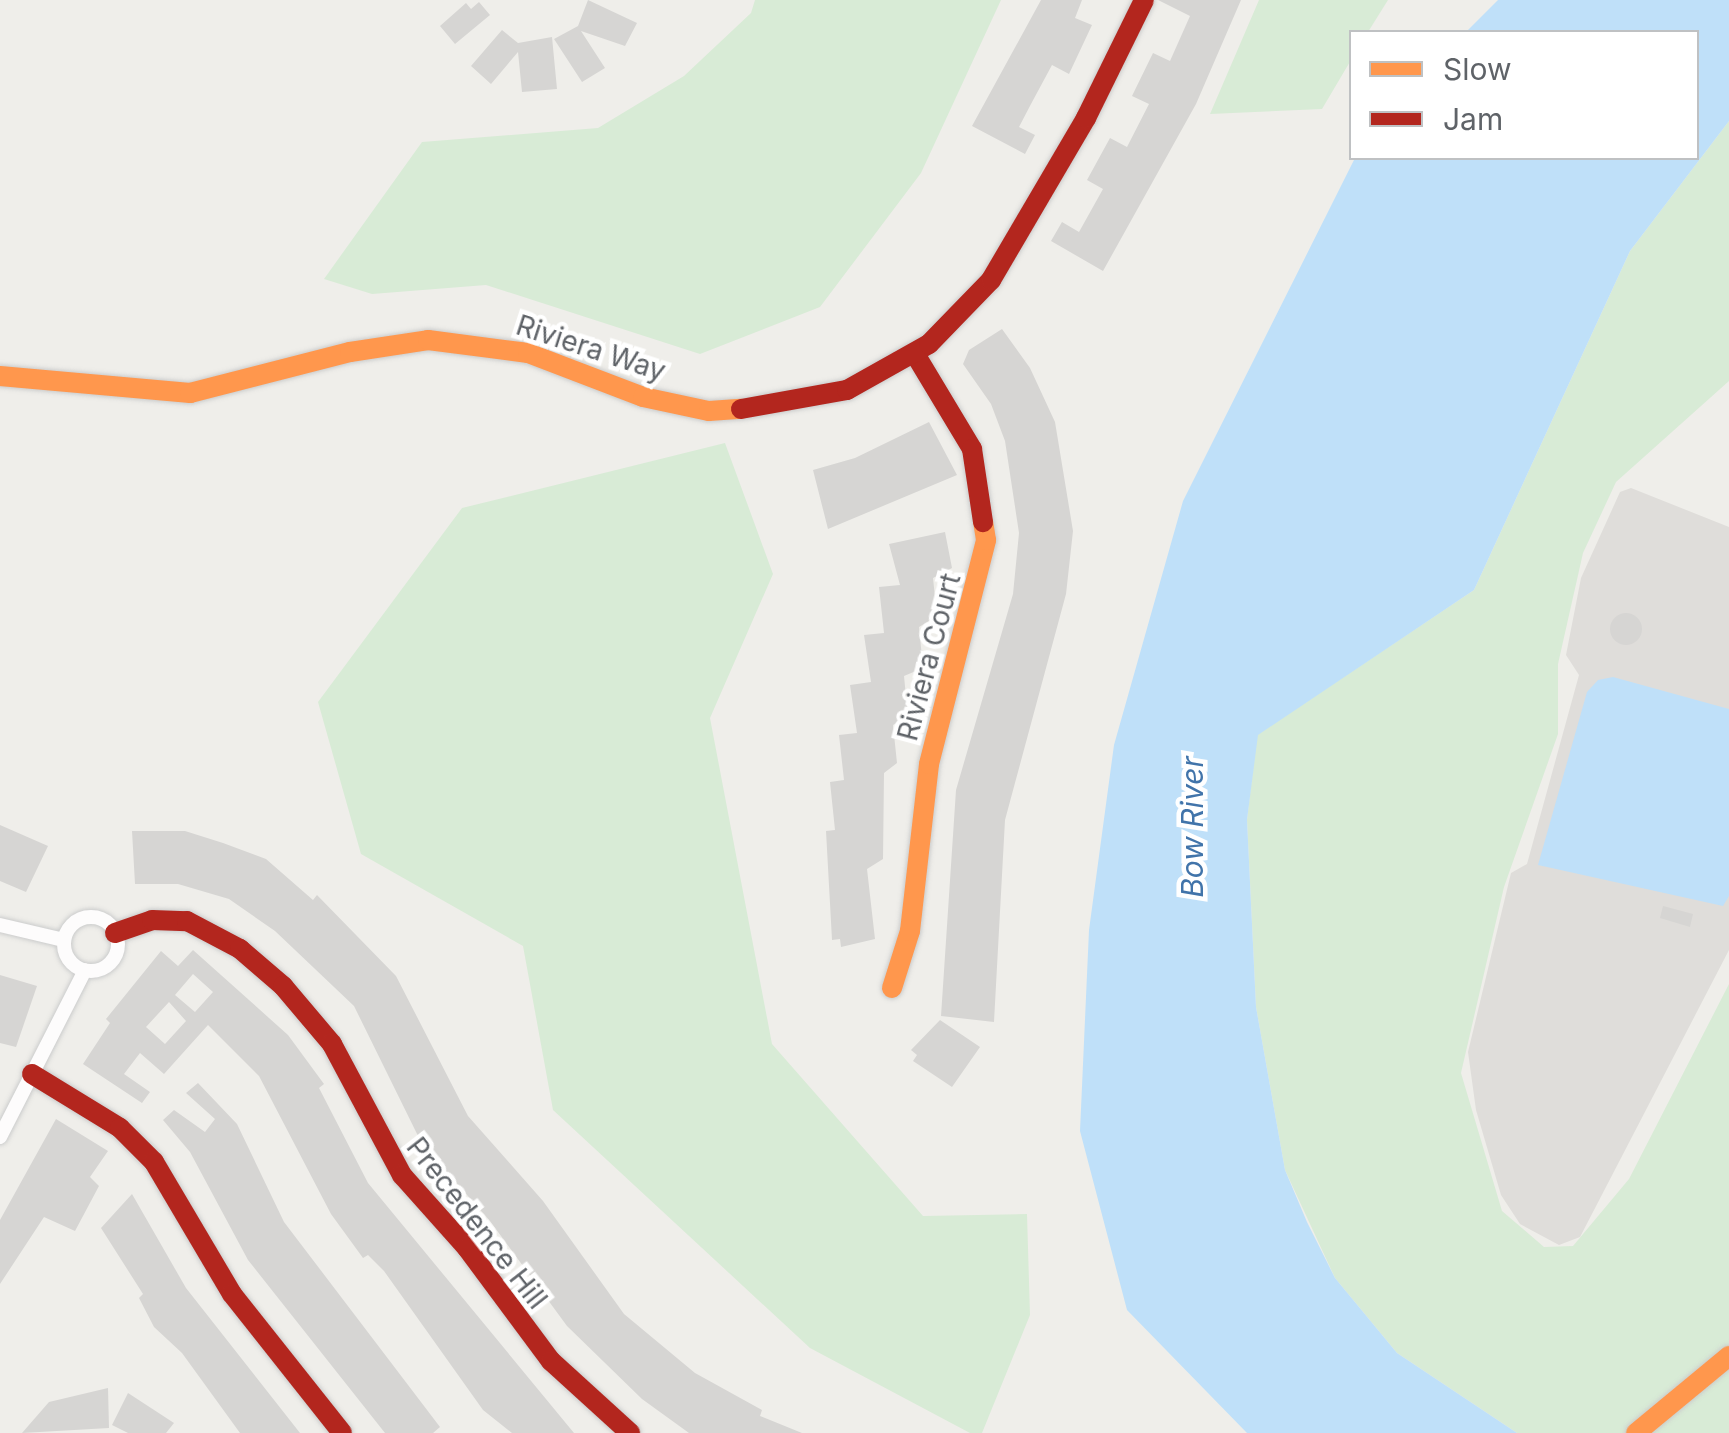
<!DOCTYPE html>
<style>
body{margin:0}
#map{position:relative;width:1729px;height:1433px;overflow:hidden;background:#efeeea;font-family:Inter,sans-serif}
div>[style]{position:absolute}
.industrial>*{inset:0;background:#dfddda}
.green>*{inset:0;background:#d8ebd6}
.water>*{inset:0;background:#bfe0f9}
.building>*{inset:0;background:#d6d5d3}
.round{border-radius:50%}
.roads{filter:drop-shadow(0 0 2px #cbcccc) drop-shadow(0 0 2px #cbcccc)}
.street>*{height:14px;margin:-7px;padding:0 7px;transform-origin:7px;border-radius:7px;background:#fdfcfc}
.street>.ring{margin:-7px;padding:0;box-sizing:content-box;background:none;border:14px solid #fdfcfc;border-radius:50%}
.slow>*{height:20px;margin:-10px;padding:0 10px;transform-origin:10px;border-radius:10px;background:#ff974d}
.jam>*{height:20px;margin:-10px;padding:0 10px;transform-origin:10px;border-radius:10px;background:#b3261e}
span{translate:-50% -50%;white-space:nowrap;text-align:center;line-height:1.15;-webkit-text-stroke:9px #fff;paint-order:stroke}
.street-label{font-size:28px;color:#5f6368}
.water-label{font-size:30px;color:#4174aa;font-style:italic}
.legend{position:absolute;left:1349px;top:30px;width:350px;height:130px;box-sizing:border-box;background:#fff;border:2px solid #bfc1c3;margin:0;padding:12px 18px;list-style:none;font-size:30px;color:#5f6368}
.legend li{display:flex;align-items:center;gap:20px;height:50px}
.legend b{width:50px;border:2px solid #bfc1c3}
</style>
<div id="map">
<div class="industrial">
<i style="clip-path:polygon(1631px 488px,1729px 527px,1729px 950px,1580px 1237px,1559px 1245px,1520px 1224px,1501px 1195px,1476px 1110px,1468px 1052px,1511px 873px,1527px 864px,1579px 675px,1566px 655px,1581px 578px,1620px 492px)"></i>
</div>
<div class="green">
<i style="clip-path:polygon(755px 0,1001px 0,921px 173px,820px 307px,700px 354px,486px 285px,372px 294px,324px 279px,422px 142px,598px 128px,684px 76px,751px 13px)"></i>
<i style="clip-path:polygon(1259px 0,1388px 0,1368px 32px,1352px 32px,1351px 60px,1322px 109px,1210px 114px)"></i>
<i style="clip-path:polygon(1729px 121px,1729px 381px,1616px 482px,1583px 553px,1558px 664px,1558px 734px,1504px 887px,1461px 1073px,1502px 1211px,1544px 1247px,1573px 1246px,1629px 1179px,1729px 984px,1729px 1433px,1517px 1433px,1397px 1353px,1335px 1278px,1285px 1170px,1256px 1007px,1247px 820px,1257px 735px,1474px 590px,1630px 251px)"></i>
<i style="clip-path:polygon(725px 443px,773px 574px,710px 718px,772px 1044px,923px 1216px,1027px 1214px,1030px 1315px,982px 1433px,970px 1433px,810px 1348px,553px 1110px,523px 946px,361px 854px,318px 702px,462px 508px)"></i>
</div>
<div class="water">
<i style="clip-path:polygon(1498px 0,1729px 0,1729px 121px,1630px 251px,1474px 590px,1258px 735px,1247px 820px,1256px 1007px,1285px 1170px,1307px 1222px,1335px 1278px,1397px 1353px,1517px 1433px,1247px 1433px,1127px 1310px,1080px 1131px,1089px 930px,1114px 745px,1183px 501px,1355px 158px,1696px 158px,1696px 32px,1466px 32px)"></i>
<i style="clip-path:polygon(1613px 677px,1729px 709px,1729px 896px,1723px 906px,1538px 865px,1587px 692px,1598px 680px)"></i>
</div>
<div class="building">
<i style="clip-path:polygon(588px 0,637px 23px,625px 46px,581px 31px,605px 68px,582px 82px,554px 39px,578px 26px)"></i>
<i style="clip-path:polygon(1041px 0,1082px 0,1075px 18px,1092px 25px,1069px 74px,1052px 65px,1031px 104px,1019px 127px,1035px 135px,1025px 154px,972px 126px)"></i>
<i style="clip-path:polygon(1158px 0,1241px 0,1196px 104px,1103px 271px,1051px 241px,1062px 222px,1079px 232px,1103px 189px,1087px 180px,1110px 138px,1127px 147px,1149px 104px,1132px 96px,1153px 53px,1170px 61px,1190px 16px)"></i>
<i style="clip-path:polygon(479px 2px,490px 15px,455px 44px,440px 26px,466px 3px,471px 9px)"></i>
<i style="clip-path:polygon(502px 30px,518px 43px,552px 37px,557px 89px,522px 92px,518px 52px,491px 84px,471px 66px)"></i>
<i style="clip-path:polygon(1002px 329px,1030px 368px,1055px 422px,1073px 531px,1066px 594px,1005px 820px,994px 1022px,941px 1016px,956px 790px,1013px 594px,1019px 533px,1005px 441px,991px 404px,963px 364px,969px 350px)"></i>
<i style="clip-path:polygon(929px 422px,957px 475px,828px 529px,813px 470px,855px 458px)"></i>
<i style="clip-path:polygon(945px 532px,952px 568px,933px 578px,937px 616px,919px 627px,923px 668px,904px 676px,908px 717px,893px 725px,897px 763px,884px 773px,883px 859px,867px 869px,875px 939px,841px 947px,840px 939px,832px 940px,826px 831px,835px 830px,830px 782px,844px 780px,839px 735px,857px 733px,850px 685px,871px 682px,864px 635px,884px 633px,879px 587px,900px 585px,889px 544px)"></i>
<i class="round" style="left:1610px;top:613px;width:32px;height:32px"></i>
<i style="clip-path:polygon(0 825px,48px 846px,26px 892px,0 881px)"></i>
<i style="clip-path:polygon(132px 831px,185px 831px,223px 843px,266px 859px,313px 900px,317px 895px,396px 976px,468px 1116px,543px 1201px,624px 1314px,695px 1373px,762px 1410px,760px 1416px,802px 1433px,689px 1433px,642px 1399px,567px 1326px,490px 1221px,422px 1144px,354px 1006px,275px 931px,229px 899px,178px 884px,135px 884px)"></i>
<i style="clip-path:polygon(1663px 906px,1693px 914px,1690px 927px,1660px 918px)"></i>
<i style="clip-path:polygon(evenodd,193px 950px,288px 1035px,324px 1084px,319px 1088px,368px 1183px,574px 1433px,512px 1433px,483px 1410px,384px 1271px,368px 1255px,363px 1258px,331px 1214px,259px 1076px,208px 1025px,164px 1074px,140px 1053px,124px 1074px,150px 1092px,142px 1103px,83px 1064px,110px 1023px,106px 1019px,161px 951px,178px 966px,193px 950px,193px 974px,213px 992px,195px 1012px,175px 995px,193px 974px,193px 950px,169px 1002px,186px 1021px,165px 1044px,146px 1027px,169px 1002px)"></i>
<i style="clip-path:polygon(0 975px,37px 986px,16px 1047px,0 1043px)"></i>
<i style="clip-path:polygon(940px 1020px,980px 1047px,952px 1087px,913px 1061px,917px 1055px,911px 1050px)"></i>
<i style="clip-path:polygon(198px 1083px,237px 1124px,284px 1222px,440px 1427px,433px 1433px,385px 1433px,248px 1260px,190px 1152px,163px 1120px,174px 1110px,205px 1132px,215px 1119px,186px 1093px)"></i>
<i style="clip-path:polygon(56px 1119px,108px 1151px,90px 1177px,99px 1186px,75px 1231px,44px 1217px,0 1284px,0 1220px)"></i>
<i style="clip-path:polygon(132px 1194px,186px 1288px,300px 1433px,240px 1433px,182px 1353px,154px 1327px,139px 1298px,143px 1294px,101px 1228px)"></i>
<i style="clip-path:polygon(108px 1388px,109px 1428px,22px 1433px,49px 1402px)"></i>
<i style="clip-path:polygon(128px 1393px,174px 1423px,166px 1433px,128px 1433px,112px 1425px)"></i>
</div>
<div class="roads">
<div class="street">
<i class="ring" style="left:64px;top:917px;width:40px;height:40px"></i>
<i style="left:0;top:925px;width:66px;rotate:13.2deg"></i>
<i style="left:0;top:1137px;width:187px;rotate:-63deg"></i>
</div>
<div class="slow">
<i style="left:0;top:376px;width:191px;rotate:5.1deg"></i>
<i style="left:190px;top:393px;width:165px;rotate:-14.4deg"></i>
<i style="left:350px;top:352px;width:79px;rotate:-8.7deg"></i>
<i style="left:428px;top:340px;width:101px;rotate:7.4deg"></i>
<i style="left:528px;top:353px;width:123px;rotate:20.9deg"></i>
<i style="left:643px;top:397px;width:67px;rotate:12deg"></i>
<i style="left:709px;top:411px;width:32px;rotate:-4deg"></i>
<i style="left:892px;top:988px;width:60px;rotate:-72.5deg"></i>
<i style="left:910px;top:931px;width:168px;rotate:-83.5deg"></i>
<i style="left:929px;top:764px;width:231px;rotate:-75.7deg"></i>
<i style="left:986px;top:540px;width:18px;rotate:-99deg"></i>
<i style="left:1636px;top:1433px;width:121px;rotate:-39.6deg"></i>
</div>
<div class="jam">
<i style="left:915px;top:354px;width:111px;rotate:59deg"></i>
<i style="left:972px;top:449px;width:74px;rotate:81.4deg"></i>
<i style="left:741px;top:409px;width:108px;rotate:-10.2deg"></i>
<i style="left:847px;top:390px;width:94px;rotate:-29.3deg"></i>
<i style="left:929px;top:344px;width:89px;rotate:-45.9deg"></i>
<i style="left:991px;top:280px;width:188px;rotate:-59.6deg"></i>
<i style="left:1086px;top:118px;width:131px;rotate:-63.8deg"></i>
<i style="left:115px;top:933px;width:39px;rotate:-19deg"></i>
<i style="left:152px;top:920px;width:35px;rotate:2deg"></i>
<i style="left:187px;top:921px;width:60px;rotate:27.8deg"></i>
<i style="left:240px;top:949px;width:57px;rotate:40.7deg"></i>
<i style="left:283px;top:986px;width:76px;rotate:49.8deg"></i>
<i style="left:332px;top:1044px;width:149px;rotate:61.9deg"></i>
<i style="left:402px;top:1175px;width:98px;rotate:48.3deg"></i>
<i style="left:467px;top:1248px;width:141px;rotate:53.4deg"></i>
<i style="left:551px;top:1361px;width:107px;rotate:42.3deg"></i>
<i style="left:32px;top:1074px;width:103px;rotate:31.5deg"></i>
<i style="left:120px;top:1128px;width:48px;rotate:45deg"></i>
<i style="left:154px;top:1162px;width:153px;rotate:59.4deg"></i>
<i style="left:232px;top:1294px;width:177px;rotate:51.6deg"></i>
</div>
</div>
<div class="street-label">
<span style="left:591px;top:348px;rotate:18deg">Riviera Way</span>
<span style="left:929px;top:657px;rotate:-75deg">Riviera Court</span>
<span style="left:477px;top:1223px;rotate:52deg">Precedence Hill</span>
</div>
<div class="water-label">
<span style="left:1192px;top:827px;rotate:-90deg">Bow River</span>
</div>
<ul class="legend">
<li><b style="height:12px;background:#ff974d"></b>Slow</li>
<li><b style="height:12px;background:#b3261e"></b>Jam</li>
</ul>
</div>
